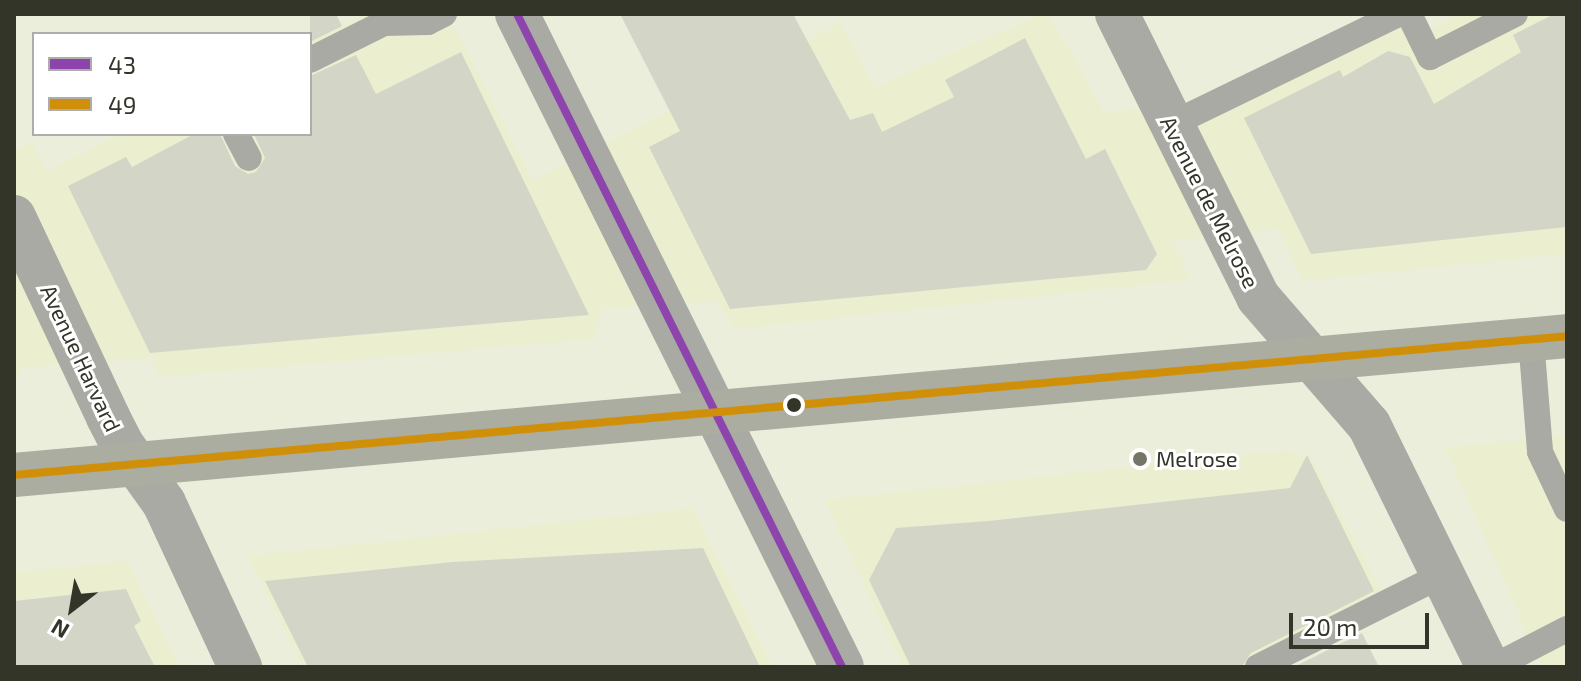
<!DOCTYPE html>
<style>
body{margin:0}
#map{position:relative;width:1581px;height:681px;overflow:hidden;background:#eceedc;font-family:"Exo 2",sans-serif}
div>[style]{position:absolute}
.built>*{inset:0;background:#ebefd0}
.building>*{inset:0;background:#d3d5c7}
.lane>*{height:26px;margin:-13px;padding:0 13px;transform-origin:13px;border-radius:13px;background:#aaaaa4}
.street>*{height:44px;margin:-22px;padding:0 22px;transform-origin:22px;border-radius:22px;background:#aaaaa4}
.primary>*{height:44px;margin:-22px;padding:0 22px;transform-origin:22px;border-radius:22px;background:#abada1}
.bus-1>*{height:8px;margin:-4px;padding:0 4px;transform-origin:4px;border-radius:4px;background:#8e44ad}
.bus-2>*{height:8px;margin:-4px;padding:0 4px;transform-origin:4px;border-radius:4px;background:#d08f08}
.dots>*{width:22px;height:22px;translate:-50% -50%;box-sizing:border-box;border:4px solid #fff;border-radius:50%}
span{translate:-50% -50%;white-space:nowrap;text-align:center;line-height:1.15;-webkit-text-stroke:6px #fff;paint-order:stroke}
.street-label{font-size:22px;color:#333528}
.poi-label{font-size:22px;color:#333528}
.left{translate:0 -50%;text-align:left}
.frame{position:absolute;inset:0;border:16px solid #333528;pointer-events:none}
.legend{position:absolute;left:32px;top:32px;width:280px;height:104px;box-sizing:border-box;background:#fff;border:2px solid #adaea9;margin:0;padding:10px 14px;list-style:none;font-size:24px;color:#333528}
.legend li{display:flex;align-items:center;gap:16px;height:40px}
.legend b{width:40px;border:2px solid #adaea9}
.north{position:absolute;left:32px;top:569px;width:80px;height:80px;-webkit-text-stroke:6px #fff;paint-order:stroke;rotate:211deg;font-size:22px;font-weight:700;line-height:32px;text-align:center;color:#333528}
.north::after{content:'';display:block;margin:auto;width:28px;height:36px;background:#333528;clip-path:polygon(50% 0,100% 100%,50% 72%,0 100%)}
.scale{position:absolute;left:1289px;top:613px;width:140px;height:36px;box-sizing:border-box;border:4px solid #333528;border-top:0;padding-left:10px;font-size:24px;line-height:28px;white-space:nowrap;color:#333528;-webkit-text-stroke:6px #fff;paint-order:stroke}
</style>
<div id="map">
<div class="built">
<i style="clip-path:polygon(365px 14px,447px 14px,533px 180px,840px 23px,875px 87px,1041px 14px,1049px 14px,1104px 112px,1215px 99px,1393px 14px,1421px 33px,1459px 14px,1567px 14px,1567px 254px,1303px 281px,1279px 229px,1173px 241px,1191px 280px,735px 329px,717px 301px,602px 309px,595px 339px,160px 377px,151px 358px,20px 368px,14px 384px,14px 151px,33px 141px,46px 171px,122px 134px,310px 134px,310px 41px)"></i>
<i style="clip-path:polygon(1567px 435px,1567px 667px,1542px 667px,1445px 448px)"></i>
<i style="clip-path:polygon(1286px 450px,1312px 458px,1388px 605px,1272px 667px,903px 667px,824px 500px)"></i>
<i style="clip-path:polygon(693px 508px,773px 667px,302px 667px,248px 556px)"></i>
<i style="clip-path:polygon(128px 561px,179px 667px,14px 667px,14px 572px)"></i>
</div>
<div class="building">
<i style="clip-path:polygon(310px 14px,336px 14px,342px 26px,310px 42px)"></i>
<i style="clip-path:polygon(620px 14px,793px 14px,850px 120px,873px 113px,882px 132px,954px 97px,945px 80px,1025px 38px,1086px 159px,1105px 149px,1157px 254px,1146px 270px,730px 309px,649px 147px,680px 131px)"></i>
<i style="clip-path:polygon(1554px 14px,1567px 14px,1567px 227px,1311px 254px,1244px 118px,1340px 70px,1343px 77px,1388px 51px,1410px 57px,1434px 104px,1521px 52px,1513px 35px)"></i>
<i style="clip-path:polygon(461px 52px,589px 315px,150px 353px,68px 186px,126px 157px,132px 167px,194px 134px,220px 134px,235px 166px,248px 174px,256px 172px,265px 158px,254px 134px,310px 134px,310px 76px,356px 55px,376px 94px)"></i>
<i style="clip-path:polygon(1307px 455px,1374px 591px,1251px 653px,1242px 667px,911px 667px,869px 580px,896px 528px,989px 521px,1290px 488px)"></i>
<i style="clip-path:polygon(703px 548px,760px 667px,308px 667px,265px 581px,453px 562px)"></i>
<i style="clip-path:polygon(126px 589px,141px 621px,134px 626px,155px 667px,14px 667px,14px 601px)"></i>
<i style="clip-path:polygon(1362px 633px,1379px 667px,1294px 667px)"></i>
</div>
<div class="lane">
<i style="left:1409px;top:14px;width:48px;rotate:64deg"></i>
<i style="left:1430px;top:57px;width:95px;rotate:-26.8deg"></i>
<i style="left:310px;top:60px;width:83px;rotate:-26.6deg"></i>
<i style="left:384px;top:23px;width:44px;rotate:-1.3deg"></i>
<i style="left:428px;top:22px;width:18px;rotate:-27deg"></i>
<i style="left:1172px;top:124px;width:252px;rotate:-25.9deg"></i>
<i style="left:236px;top:134px;width:27px;rotate:62deg"></i>
<i style="left:1531px;top:339px;width:113px;rotate:85.4deg"></i>
<i style="left:1540px;top:452px;width:63px;rotate:64.7deg"></i>
<i style="left:1258px;top:667px;width:206px;rotate:-26.6deg"></i>
<i style="left:1493px;top:667px;width:83px;rotate:-27.2deg"></i>
</div>
<div class="street">
<i style="left:517px;top:14px;width:729px;rotate:63.54deg"></i>
<i style="left:1117px;top:14px;width:316px;rotate:63.5deg"></i>
<i style="left:1258px;top:297px;width:169px;rotate:49.1deg"></i>
<i style="left:1369px;top:425px;width:270px;rotate:63.8deg"></i>
<i style="left:14px;top:217px;width:221px;rotate:64.8deg"></i>
<i style="left:108px;top:417px;width:29px;rotate:63deg"></i>
<i style="left:121px;top:443px;width:74px;rotate:54.4deg"></i>
<i style="left:164px;top:503px;width:181px;rotate:65.1deg"></i>
</div>
<div class="primary">
<i style="left:14px;top:475px;width:1559px;rotate:-5.11deg"></i>
</div>
<div class="bus-1">
<i style="left:517px;top:14px;width:729px;rotate:63.54deg"></i>
</div>
<div class="bus-2">
<i style="left:14px;top:475px;width:1559px;rotate:-5.11deg"></i>
</div>
<div class="dots">
<i style="left:794px;top:405px;background:#333528"></i>
<i style="left:1140px;top:459px;background:#747667"></i>
</div>
<div class="street-label">
<span style="left:1210px;top:202px;rotate:63deg">Avenue de Melrose</span>
<span style="left:81px;top:358px;rotate:65deg">Avenue Harvard</span>
</div>
<div class="poi-label">
<span class="left" style="left:1156px;top:459px">Melrose</span>
</div>
<div class="frame"></div>
<ul class="legend">
<li><b style="height:10px;background:#8e44ad"></b>43</li>
<li><b style="height:10px;background:#d08f08"></b>49</li>
</ul>
<div class="north">N</div>
<div class="scale">20 m</div>
</div>
